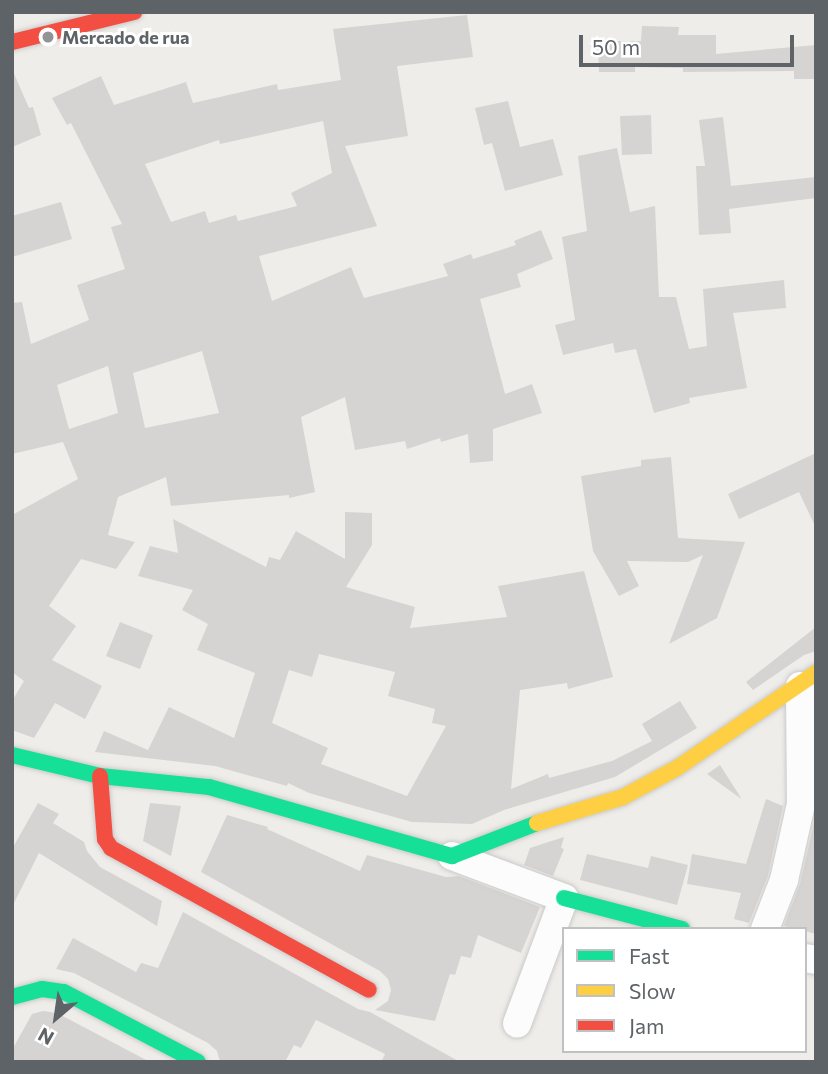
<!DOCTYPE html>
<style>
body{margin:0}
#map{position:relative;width:828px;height:1074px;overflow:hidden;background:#efede9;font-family:Commissioner,sans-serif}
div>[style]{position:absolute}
.building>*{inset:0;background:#d5d4d2}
.roads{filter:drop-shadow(0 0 2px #cacaca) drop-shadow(0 0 2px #cacaca)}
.street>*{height:28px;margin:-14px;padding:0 14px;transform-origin:14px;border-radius:14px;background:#fdfcfc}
.fast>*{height:16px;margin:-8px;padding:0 8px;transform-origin:8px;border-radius:8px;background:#16e098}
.slow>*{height:16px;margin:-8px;padding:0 8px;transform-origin:8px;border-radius:8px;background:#ffcf43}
.jam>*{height:16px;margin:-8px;padding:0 8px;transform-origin:8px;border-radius:8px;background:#f24e42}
.dots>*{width:19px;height:19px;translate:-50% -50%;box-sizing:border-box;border:4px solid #fff;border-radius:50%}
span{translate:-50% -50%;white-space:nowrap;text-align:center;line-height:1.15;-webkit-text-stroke:6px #fff;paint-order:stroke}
.poi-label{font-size:18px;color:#5e6367;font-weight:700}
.left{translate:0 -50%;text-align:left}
.frame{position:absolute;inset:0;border:14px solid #5e6367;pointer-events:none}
.legend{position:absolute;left:562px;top:927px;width:245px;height:126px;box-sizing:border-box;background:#fff;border:2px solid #bfc1c2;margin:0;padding:9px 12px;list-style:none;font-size:21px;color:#5e6367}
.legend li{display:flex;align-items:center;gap:14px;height:35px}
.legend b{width:35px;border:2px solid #bfc1c2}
.north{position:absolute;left:21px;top:983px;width:70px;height:70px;-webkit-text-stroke:5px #fff;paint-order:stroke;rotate:209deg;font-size:19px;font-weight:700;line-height:28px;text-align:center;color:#5e6367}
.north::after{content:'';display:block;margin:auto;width:24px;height:32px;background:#5e6367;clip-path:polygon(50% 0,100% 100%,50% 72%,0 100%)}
.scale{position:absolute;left:579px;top:35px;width:215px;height:32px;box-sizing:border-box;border:4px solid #5e6367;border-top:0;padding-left:9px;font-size:21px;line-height:24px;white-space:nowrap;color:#5e6367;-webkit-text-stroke:5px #fff;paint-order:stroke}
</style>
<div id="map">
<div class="building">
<i style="clip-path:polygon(evenodd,467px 15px,473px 57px,397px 66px,408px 136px,345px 146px,377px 226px,259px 256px,272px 301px,351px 267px,364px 298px,448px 276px,443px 264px,471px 254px,473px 259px,516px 245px,514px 241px,541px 230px,553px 259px,517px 274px,521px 287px,480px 299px,505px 394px,532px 384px,542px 413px,493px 429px,493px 461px,470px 463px,468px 434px,441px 442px,440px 438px,407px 449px,405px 441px,355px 450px,345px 397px,301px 417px,315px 492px,289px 498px,289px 495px,171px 506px,166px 477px,118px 497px,108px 535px,135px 542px,116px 569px,81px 559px,49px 606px,76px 626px,52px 660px,102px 686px,85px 719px,55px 703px,34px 738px,12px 730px,12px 701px,24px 681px,12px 672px,12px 515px,78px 479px,63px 442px,12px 454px,12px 303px,22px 302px,31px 344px,89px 320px,77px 285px,125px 269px,111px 227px,122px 224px,71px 123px,67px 125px,52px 98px,101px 76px,114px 105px,186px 82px,193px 103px,277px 84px,278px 90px,341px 80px,333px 29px,467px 15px,323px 121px,332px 173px,291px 193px,297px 206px,238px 221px,236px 215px,209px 223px,205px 211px,171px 222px,145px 164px,219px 140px,220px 144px,323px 121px,467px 15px,202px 351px,219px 413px,145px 428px,133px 373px,202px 351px,467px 15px,108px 366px,118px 413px,69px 429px,57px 385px,108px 366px)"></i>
<i style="clip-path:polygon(642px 26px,679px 27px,678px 35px,716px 35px,716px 54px,816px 45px,816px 79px,794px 79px,794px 71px,683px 72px,683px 68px,635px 67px,635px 72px,599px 72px,598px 41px,641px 41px)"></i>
<i style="clip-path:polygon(12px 69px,29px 108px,33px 107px,41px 135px,12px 147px)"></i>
<i style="clip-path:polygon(508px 101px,520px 147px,553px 139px,563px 175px,505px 191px,492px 143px,484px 145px,475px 108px)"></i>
<i style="clip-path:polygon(651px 115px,652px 154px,622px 155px,620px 116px)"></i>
<i style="clip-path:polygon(723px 117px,731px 186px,816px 177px,816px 198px,729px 209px,731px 233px,699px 235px,696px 166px,705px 166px,699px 120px)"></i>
<i style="clip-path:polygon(617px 148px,630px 212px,655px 206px,659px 297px,676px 297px,689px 349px,707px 346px,703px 289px,784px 280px,786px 308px,733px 313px,747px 388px,689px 398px,690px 403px,654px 413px,636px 349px,615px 353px,613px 343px,563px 355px,555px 325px,575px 320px,562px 237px,587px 231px,578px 156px)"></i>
<i style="clip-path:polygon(61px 202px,72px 239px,12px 257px,12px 216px)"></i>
<i style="clip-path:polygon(816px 453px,816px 528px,799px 492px,739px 519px,728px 494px)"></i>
<i style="clip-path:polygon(671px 457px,678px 538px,745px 542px,717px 618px,669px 644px,703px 555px,688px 562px,627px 561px,639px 586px,619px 596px,593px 551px,581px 476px,641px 466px,641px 460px)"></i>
<i style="clip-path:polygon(evenodd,345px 512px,372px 513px,372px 545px,346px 587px,415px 607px,410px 628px,507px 617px,498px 586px,584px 571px,613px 677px,568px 689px,567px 683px,520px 690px,511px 789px,548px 774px,549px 778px,612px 761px,652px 741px,642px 724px,680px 701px,697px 728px,615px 777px,504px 810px,472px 824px,412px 822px,309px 793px,288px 783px,287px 786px,215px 766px,95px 752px,104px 731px,148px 750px,169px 707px,234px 738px,255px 673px,197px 650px,208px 624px,182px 610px,193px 590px,138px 576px,150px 546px,178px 553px,173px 519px,266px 567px,269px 557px,280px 560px,296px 531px,345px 559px,345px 512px,319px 654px,395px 672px,388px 696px,435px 709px,432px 723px,446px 726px,407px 796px,321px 764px,328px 748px,272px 723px,289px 670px,312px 677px,319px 654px)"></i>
<i style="clip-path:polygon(120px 622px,153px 635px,140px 669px,106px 656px)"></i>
<i style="clip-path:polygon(816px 627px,816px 651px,804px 655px,753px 690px,746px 682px)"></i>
<i style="clip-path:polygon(720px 765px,741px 798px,740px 798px,707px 774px)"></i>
<i style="clip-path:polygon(766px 799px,783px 806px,768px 875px,749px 923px,734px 919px,741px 893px,687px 884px,692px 854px,746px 864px)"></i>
<i style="clip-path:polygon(38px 803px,59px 814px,53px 823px,84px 842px,87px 851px,100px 867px,162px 901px,157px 926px,39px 853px,12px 907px,12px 849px)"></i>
<i style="clip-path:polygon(150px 803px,181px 806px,171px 856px,143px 841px)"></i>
<i style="clip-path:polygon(227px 815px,268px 827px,267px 829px,360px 871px,367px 855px,446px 877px,459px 876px,540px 907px,521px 953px,478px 935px,471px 958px,461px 956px,455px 975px,450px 974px,435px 1021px,375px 1010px,388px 1001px,391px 990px,388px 979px,380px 971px,201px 872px)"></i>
<i style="clip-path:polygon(815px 819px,816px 819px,816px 934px,784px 926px,800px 884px)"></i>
<i style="clip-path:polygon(564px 837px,561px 848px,564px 849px,553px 876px,524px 865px,530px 848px)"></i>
<i style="clip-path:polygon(587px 854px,648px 868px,651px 856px,688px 865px,677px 905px,580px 880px)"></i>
<i style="clip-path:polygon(183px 912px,358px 1009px,370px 1012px,460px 1062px,381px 1062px,385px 1054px,316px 1020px,301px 1048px,294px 1045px,285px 1062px,220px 1062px,217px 1051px,208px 1043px,74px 973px,56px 969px,73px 938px,136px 972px,141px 963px,158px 968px)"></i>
<i style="clip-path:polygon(43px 1011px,57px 1013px,150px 1062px,12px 1062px,12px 1050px,32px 1014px)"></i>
</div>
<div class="roads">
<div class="street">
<i style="left:452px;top:856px;width:120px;rotate:20.6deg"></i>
<i style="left:564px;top:898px;width:134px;rotate:110.5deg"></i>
<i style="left:765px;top:929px;width:53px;rotate:-68.8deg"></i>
<i style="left:784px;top:880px;width:78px;rotate:-77.4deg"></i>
<i style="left:801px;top:804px;width:118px;rotate:-90.5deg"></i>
<i style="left:805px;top:958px;width:11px;rotate:10deg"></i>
</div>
<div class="fast">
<i style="left:12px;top:755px;width:90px;rotate:13.4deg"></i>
<i style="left:100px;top:776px;width:110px;rotate:5.8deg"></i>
<i style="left:209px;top:787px;width:253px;rotate:15.9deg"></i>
<i style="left:452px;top:856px;width:91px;rotate:-21.2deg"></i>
<i style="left:564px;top:898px;width:122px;rotate:14.7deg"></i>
<i style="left:12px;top:997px;width:31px;rotate:-15deg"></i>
<i style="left:42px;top:989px;width:22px;rotate:8deg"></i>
<i style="left:64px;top:992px;width:151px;rotate:27.6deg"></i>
</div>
<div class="slow">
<i style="left:537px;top:823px;width:90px;rotate:-16.8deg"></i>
<i style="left:623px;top:797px;width:61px;rotate:-28.2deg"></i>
<i style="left:677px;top:768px;width:168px;rotate:-34.4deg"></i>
</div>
<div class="jam">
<i style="left:12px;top:42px;width:126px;rotate:-13.8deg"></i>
<i style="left:100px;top:776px;width:63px;rotate:85.5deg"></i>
<i style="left:105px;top:839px;width:11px;rotate:56deg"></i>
<i style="left:111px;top:848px;width:294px;rotate:28.8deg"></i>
</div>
</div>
<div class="dots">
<i style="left:48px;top:37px;background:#919394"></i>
</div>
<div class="poi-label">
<span class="left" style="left:62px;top:37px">Mercado de rua</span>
</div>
<div class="frame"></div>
<ul class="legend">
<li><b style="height:9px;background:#16e098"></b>Fast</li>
<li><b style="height:9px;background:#ffcf43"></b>Slow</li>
<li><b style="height:9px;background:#f24e42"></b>Jam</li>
</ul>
<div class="north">N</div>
<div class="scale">50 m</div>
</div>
